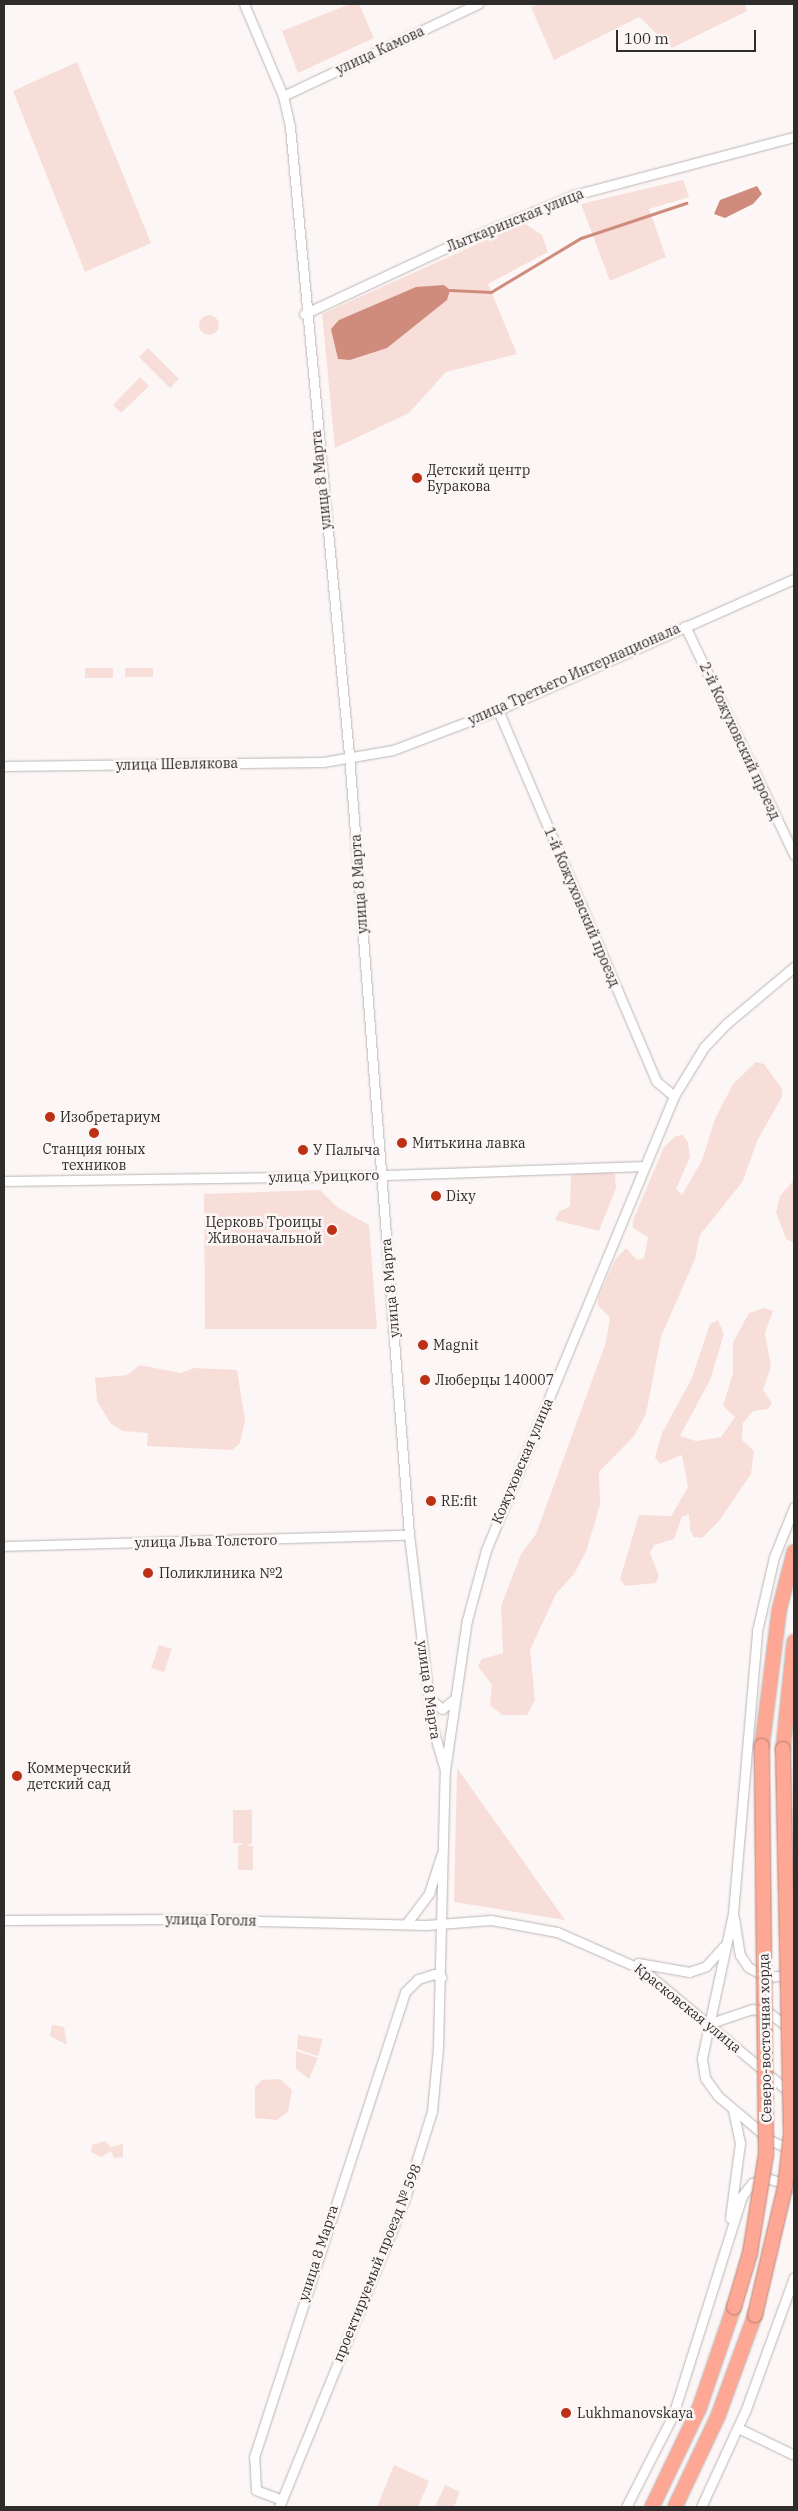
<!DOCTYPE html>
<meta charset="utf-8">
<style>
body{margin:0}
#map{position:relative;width:798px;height:2511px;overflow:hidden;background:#fcf7f6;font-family:"IBM Plex Serif",serif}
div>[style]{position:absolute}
.green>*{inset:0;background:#f8ded8}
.round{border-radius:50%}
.water>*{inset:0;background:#cf8c7d}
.stream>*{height:2.5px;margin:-1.25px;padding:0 1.25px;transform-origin:1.25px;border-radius:1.25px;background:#cf8c7d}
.roads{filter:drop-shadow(0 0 1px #bab5b4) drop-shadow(0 0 1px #bab5b4)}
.minor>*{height:9px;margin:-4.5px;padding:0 4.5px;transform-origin:4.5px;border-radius:4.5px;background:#fff}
.highway>*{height:14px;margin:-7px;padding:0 7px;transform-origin:7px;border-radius:7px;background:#fda794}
.bridges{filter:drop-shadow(0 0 1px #b57c70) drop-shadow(0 0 1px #b57c70)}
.highway-bridge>*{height:14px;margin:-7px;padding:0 7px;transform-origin:7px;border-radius:7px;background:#fda794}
.dots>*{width:14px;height:14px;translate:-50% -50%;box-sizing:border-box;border:2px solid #fcf7f6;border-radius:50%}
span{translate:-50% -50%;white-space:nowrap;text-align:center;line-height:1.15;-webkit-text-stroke:5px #fcf7f6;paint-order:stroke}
.street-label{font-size:14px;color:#2e2d2c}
.poi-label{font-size:14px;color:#2e2d2c}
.left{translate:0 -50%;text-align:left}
.right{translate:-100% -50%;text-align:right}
.frame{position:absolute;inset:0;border:5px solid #2e2d2c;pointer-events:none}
.scale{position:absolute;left:616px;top:30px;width:140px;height:22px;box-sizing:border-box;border:2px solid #2e2d2c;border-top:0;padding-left:6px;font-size:15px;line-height:18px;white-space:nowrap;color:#2e2d2c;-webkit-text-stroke:4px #fcf7f6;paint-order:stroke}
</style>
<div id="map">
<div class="green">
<i style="clip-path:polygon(350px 4px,359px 4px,374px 38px,298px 73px,282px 31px)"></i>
<i style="clip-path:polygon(538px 4px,745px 4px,747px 11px,672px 48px,639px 17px,554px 60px,531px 7px)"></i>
<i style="clip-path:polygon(77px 62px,151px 243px,85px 272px,13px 91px)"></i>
<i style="clip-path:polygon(683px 180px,689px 197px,649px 209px,666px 257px,610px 281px,581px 204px)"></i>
<i style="clip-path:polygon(524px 223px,542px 235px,548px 252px,488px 284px,517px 354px,446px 372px,409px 413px,335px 448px,322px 314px)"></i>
<i class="round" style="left:199px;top:315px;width:20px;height:20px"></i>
<i style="clip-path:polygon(148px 348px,179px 379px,170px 388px,139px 357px)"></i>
<i style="clip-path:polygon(140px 377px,149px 386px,121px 413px,113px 405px)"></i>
<i style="clip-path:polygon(85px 668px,113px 668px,113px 678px,85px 678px)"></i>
<i style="clip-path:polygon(125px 668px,153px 668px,153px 677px,125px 677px)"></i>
<i style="clip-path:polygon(756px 1062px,764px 1064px,782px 1089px,782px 1097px,757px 1141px,743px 1181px,700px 1235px,695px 1259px,661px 1337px,646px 1414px,634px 1436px,599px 1472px,600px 1505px,586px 1552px,574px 1574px,556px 1594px,530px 1650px,535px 1700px,527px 1715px,502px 1715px,490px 1705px,492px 1685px,478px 1666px,482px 1659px,503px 1653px,501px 1606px,521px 1554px,536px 1534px,606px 1342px,610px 1317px,598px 1306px,598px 1298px,615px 1260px,626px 1248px,637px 1260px,644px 1258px,648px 1237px,633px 1228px,633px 1220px,664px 1147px,676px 1136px,683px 1135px,688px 1142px,690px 1157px,676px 1189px,682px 1195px,702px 1160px,715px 1119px,733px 1084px)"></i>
<i style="clip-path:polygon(602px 1171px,615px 1174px,616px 1188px,599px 1231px,555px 1220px,559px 1212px,570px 1206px,571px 1175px)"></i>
<i style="clip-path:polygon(794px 1180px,794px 1243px,786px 1239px,776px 1212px,780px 1196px)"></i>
<i style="clip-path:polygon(320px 1190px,337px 1207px,369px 1225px,377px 1329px,205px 1329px,204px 1194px)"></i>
<i style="clip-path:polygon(764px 1308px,773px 1311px,765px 1333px,771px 1366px,763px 1390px,772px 1403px,768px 1409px,753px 1411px,743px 1423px,742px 1440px,754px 1451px,751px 1474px,719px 1521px,702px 1538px,694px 1537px,690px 1530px,689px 1514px,682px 1517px,674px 1539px,654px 1545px,650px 1553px,659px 1576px,656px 1583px,625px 1586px,620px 1579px,639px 1515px,671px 1516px,688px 1487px,682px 1455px,660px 1464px,655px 1457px,662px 1433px,691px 1380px,710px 1324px,718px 1320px,724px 1334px,710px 1380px,680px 1436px,696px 1441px,721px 1437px,735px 1417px,723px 1406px,733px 1373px,733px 1342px,749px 1313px)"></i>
<i style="clip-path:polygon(140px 1365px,181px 1373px,194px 1368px,237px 1370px,245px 1420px,240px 1443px,232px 1450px,147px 1446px,148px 1433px,123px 1431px,111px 1424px,97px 1401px,95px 1378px,127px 1375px)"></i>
<i style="clip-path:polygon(159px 1645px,172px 1649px,164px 1672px,151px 1668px)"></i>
<i style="clip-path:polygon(457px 1768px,565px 1920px,454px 1902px)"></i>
<i style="clip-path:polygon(233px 1810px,252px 1810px,252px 1843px,247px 1846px,253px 1846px,253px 1870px,238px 1870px,238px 1846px,244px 1843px,233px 1843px)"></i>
<i style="clip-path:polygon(52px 2025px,64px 2027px,67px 2045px,50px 2036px)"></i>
<i style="clip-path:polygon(298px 2035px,323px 2039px,318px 2056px,297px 2049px)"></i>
<i style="clip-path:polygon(296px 2051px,318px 2058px,309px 2079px,296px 2069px)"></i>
<i style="clip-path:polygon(280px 2079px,292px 2090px,288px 2112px,277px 2120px,255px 2118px,255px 2087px,262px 2080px)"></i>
<i style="clip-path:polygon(105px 2141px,111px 2147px,123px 2144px,123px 2157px,114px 2158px,111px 2151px,101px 2157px,91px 2152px,92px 2145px)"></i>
<i style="clip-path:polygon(394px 2465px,429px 2481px,418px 2507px,377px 2507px)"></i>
<i style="clip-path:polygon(445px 2485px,460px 2492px,454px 2507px,435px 2507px)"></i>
</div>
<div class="water">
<i style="clip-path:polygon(757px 186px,762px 194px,753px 204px,725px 218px,714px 214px,720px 200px)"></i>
<i style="clip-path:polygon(444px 285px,450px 290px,447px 300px,387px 348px,350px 360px,338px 359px,331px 329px,339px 320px,416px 287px)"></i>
</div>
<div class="stream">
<i style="left:450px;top:290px;width:41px;rotate:2.8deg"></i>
<i style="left:491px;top:292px;width:105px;rotate:-31deg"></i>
<i style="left:581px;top:238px;width:111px;rotate:-18.4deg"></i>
</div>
<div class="roads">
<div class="minor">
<i style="left:244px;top:4px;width:100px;rotate:67deg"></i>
<i style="left:283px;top:96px;width:32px;rotate:77deg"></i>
<i style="left:290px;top:127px;width:631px;rotate:84.63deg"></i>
<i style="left:349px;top:755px;width:782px;rotate:85.6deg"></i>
<i style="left:409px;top:1535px;width:192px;rotate:83.1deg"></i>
<i style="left:432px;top:1726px;width:46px;rotate:73.5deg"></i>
<i style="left:283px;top:96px;width:216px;rotate:-25.3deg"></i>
<i style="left:304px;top:314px;width:159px;rotate:-25deg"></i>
<i style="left:448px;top:247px;width:136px;rotate:-22.4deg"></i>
<i style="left:574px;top:195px;width:228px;rotate:-14.8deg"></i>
<i style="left:685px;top:626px;width:254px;rotate:64.5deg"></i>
<i style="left:498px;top:710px;width:403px;rotate:66.9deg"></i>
<i style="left:656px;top:1081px;width:23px;rotate:40deg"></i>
<i style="left:4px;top:766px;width:319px;rotate:-0.7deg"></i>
<i style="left:323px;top:762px;width:71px;rotate:-9.7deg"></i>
<i style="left:393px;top:750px;width:112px;rotate:-20.9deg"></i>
<i style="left:498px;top:710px;width:324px;rotate:-23.9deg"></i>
<i style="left:4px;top:1181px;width:354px;rotate:-0.8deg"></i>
<i style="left:358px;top:1176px;width:287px;rotate:-2deg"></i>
<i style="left:4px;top:1546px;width:405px;rotate:-1.6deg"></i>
<i style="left:429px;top:1698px;width:17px;rotate:40deg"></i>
<i style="left:442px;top:1709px;width:16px;rotate:-38deg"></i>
<i style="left:734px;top:1918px;width:37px;rotate:81deg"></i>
<i style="left:740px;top:1955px;width:14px;rotate:56deg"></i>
<i style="left:748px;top:1967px;width:21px;rotate:28deg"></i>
<i style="left:767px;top:1977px;width:25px;rotate:-5deg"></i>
<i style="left:4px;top:1920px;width:175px;rotate:-0.3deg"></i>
<i style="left:179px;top:1919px;width:247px;rotate:1.4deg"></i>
<i style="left:426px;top:1925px;width:65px;rotate:-4.4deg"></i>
<i style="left:491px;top:1920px;width:67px;rotate:10.3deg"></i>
<i style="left:557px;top:1932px;width:94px;rotate:23.8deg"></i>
<i style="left:643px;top:1970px;width:194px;rotate:39.8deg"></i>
<i style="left:406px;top:1924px;width:39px;rotate:-53deg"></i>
<i style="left:429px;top:1893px;width:40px;rotate:-72deg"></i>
<i style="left:638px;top:1963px;width:52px;rotate:10deg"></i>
<i style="left:689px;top:1972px;width:18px;rotate:-19deg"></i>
<i style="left:706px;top:1966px;width:27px;rotate:-48deg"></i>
<i style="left:708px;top:2024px;width:46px;rotate:-18.8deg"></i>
<i style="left:752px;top:2009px;width:17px;rotate:13deg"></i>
<i style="left:769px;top:2013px;width:26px;rotate:36deg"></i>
<i style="left:792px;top:2150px;width:24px;rotate:-156deg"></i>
<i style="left:770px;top:2140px;width:68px;rotate:-139.8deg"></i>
<i style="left:718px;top:2096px;width:22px;rotate:-126deg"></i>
<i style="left:705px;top:2078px;width:20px;rotate:-99deg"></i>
<i style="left:702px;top:2058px;width:148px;rotate:-77.9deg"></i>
<i style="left:733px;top:1913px;width:283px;rotate:-85.1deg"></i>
<i style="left:757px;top:1631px;width:76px;rotate:-77.1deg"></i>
<i style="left:774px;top:1557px;width:54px;rotate:-68.2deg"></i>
<i style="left:730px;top:2218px;width:76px;rotate:-82.4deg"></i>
<i style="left:740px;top:2143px;width:34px;rotate:-102deg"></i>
<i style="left:738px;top:2428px;width:62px;rotate:25.7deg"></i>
<i style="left:282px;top:2500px;width:28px;rotate:-159deg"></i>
<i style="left:256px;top:2490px;width:33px;rotate:-93deg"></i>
<i style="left:254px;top:2457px;width:489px;rotate:-72deg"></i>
<i style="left:405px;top:1992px;width:18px;rotate:-45deg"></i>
<i style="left:418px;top:1979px;width:17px;rotate:-17deg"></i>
<i style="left:434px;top:1974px;width:8px;rotate:23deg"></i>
<i style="left:279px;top:2507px;width:331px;rotate:-67.8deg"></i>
<i style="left:404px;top:2201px;width:94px;rotate:-72.7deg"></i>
<i style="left:432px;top:2111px;width:64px;rotate:-84.6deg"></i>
<i style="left:438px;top:2047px;width:277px;rotate:-88.6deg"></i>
<i style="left:445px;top:1770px;width:152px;rotate:-81.7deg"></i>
<i style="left:467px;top:1620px;width:73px;rotate:-74.8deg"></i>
<i style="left:486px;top:1550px;width:491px;rotate:-67.5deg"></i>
<i style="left:674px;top:1096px;width:57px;rotate:-58.5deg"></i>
<i style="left:704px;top:1047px;width:32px;rotate:-46deg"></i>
<i style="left:726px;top:1024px;width:89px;rotate:-40deg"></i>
<i style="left:626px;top:2507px;width:103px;rotate:-62.9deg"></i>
<i style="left:673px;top:2415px;width:230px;rotate:-72.5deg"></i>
<i style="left:742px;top:2196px;width:16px;rotate:-52deg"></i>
<i style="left:752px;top:2183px;width:16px;rotate:-18deg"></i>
<i style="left:767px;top:2178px;width:28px;rotate:18deg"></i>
<i style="left:701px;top:2507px;width:108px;rotate:-65.3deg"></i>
<i style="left:746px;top:2409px;width:140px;rotate:-70deg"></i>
</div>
<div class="highway">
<i style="left:762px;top:1746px;width:136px;rotate:-82.8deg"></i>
<i style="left:779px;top:1611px;width:61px;rotate:-75.7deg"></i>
<i style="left:783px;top:1749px;width:108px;rotate:-84.1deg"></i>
<i style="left:652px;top:2507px;width:109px;rotate:-64.4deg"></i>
<i style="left:699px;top:2409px;width:108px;rotate:-71.1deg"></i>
<i style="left:675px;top:2507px;width:101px;rotate:-64.7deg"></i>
<i style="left:718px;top:2416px;width:108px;rotate:-69.9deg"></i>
</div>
</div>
<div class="bridges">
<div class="highway-bridge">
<i style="left:734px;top:2307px;width:56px;rotate:-73.5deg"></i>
<i style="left:750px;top:2253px;width:100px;rotate:-80.8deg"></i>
<i style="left:766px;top:2154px;width:408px;rotate:-90.6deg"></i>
<i style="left:755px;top:2315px;width:131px;rotate:-76.8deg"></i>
<i style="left:785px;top:2187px;width:53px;rotate:-83.5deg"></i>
<i style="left:791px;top:2134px;width:385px;rotate:-91.2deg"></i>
</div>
</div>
<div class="dots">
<i style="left:417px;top:478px;background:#bc3116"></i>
<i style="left:50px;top:1117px;background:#bc3116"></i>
<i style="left:94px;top:1133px;background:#bc3116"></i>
<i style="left:402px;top:1143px;background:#bc3116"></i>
<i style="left:303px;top:1150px;background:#bc3116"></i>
<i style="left:436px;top:1196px;background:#bc3116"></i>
<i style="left:332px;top:1230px;background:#bc3116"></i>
<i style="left:423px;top:1345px;background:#bc3116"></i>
<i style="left:425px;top:1380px;background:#bc3116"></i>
<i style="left:431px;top:1501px;background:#bc3116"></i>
<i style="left:148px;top:1573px;background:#bc3116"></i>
<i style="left:17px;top:1776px;background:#bc3116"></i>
<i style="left:566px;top:2413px;background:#bc3116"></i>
</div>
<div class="street-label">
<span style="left:380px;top:50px;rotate:-25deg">улица Камова</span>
<span style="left:515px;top:220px;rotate:-22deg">Лыткаринская улица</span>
<span style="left:321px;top:480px;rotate:-96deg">улица 8 Марта</span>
<span style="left:574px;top:674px;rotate:-24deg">улица Третьего Интернационала</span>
<span style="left:740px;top:741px;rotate:65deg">2-й Кожуховский проезд</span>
<span style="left:177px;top:764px;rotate:-1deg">улица Шевлякова</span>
<span style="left:359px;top:884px;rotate:-94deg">улица 8 Марта</span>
<span style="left:582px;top:907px;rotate:67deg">1-й Кожуховский проезд</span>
<span style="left:324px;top:1176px;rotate:-1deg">улица Урицкого</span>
<span style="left:390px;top:1288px;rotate:-95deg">улица 8 Марта</span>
<span style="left:522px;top:1461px;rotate:-67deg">Кожуховская улица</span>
<span style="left:206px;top:1541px;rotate:-1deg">улица Льва Толстого</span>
<span style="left:429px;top:1690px;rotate:82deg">улица 8 Марта</span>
<span style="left:211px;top:1920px;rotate:1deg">улица Гоголя</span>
<span style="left:688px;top:2008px;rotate:39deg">Красковская улица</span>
<span style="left:765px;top:2038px;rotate:-91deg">Северо-восточная хорда</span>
<span style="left:318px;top:2253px;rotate:-72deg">улица 8 Марта</span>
<span style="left:377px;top:2263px;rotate:-68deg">проектируемый проезд № 598</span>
</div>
<div class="poi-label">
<span class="left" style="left:427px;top:478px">Детский центр<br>Буракова</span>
<span class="left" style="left:60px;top:1117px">Изобретариум</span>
<span class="left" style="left:412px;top:1143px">Митькина лавка</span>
<span style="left:94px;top:1157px">Станция юных<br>техников</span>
<span class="left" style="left:313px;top:1150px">У Палыча</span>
<span class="left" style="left:446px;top:1196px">Dixy</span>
<span class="right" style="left:322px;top:1230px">Церковь Троицы<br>Живоначальной</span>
<span class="left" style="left:433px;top:1345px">Magnit</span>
<span class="left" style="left:435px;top:1380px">Люберцы 140007</span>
<span class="left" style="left:441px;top:1501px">RE:fit</span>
<span class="left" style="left:159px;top:1573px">Поликлиника №2</span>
<span class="left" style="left:27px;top:1776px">Коммерческий<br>детский сад</span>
<span class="left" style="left:577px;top:2413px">Lukhmanovskaya</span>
</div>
<div class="frame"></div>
<div class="scale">100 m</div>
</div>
